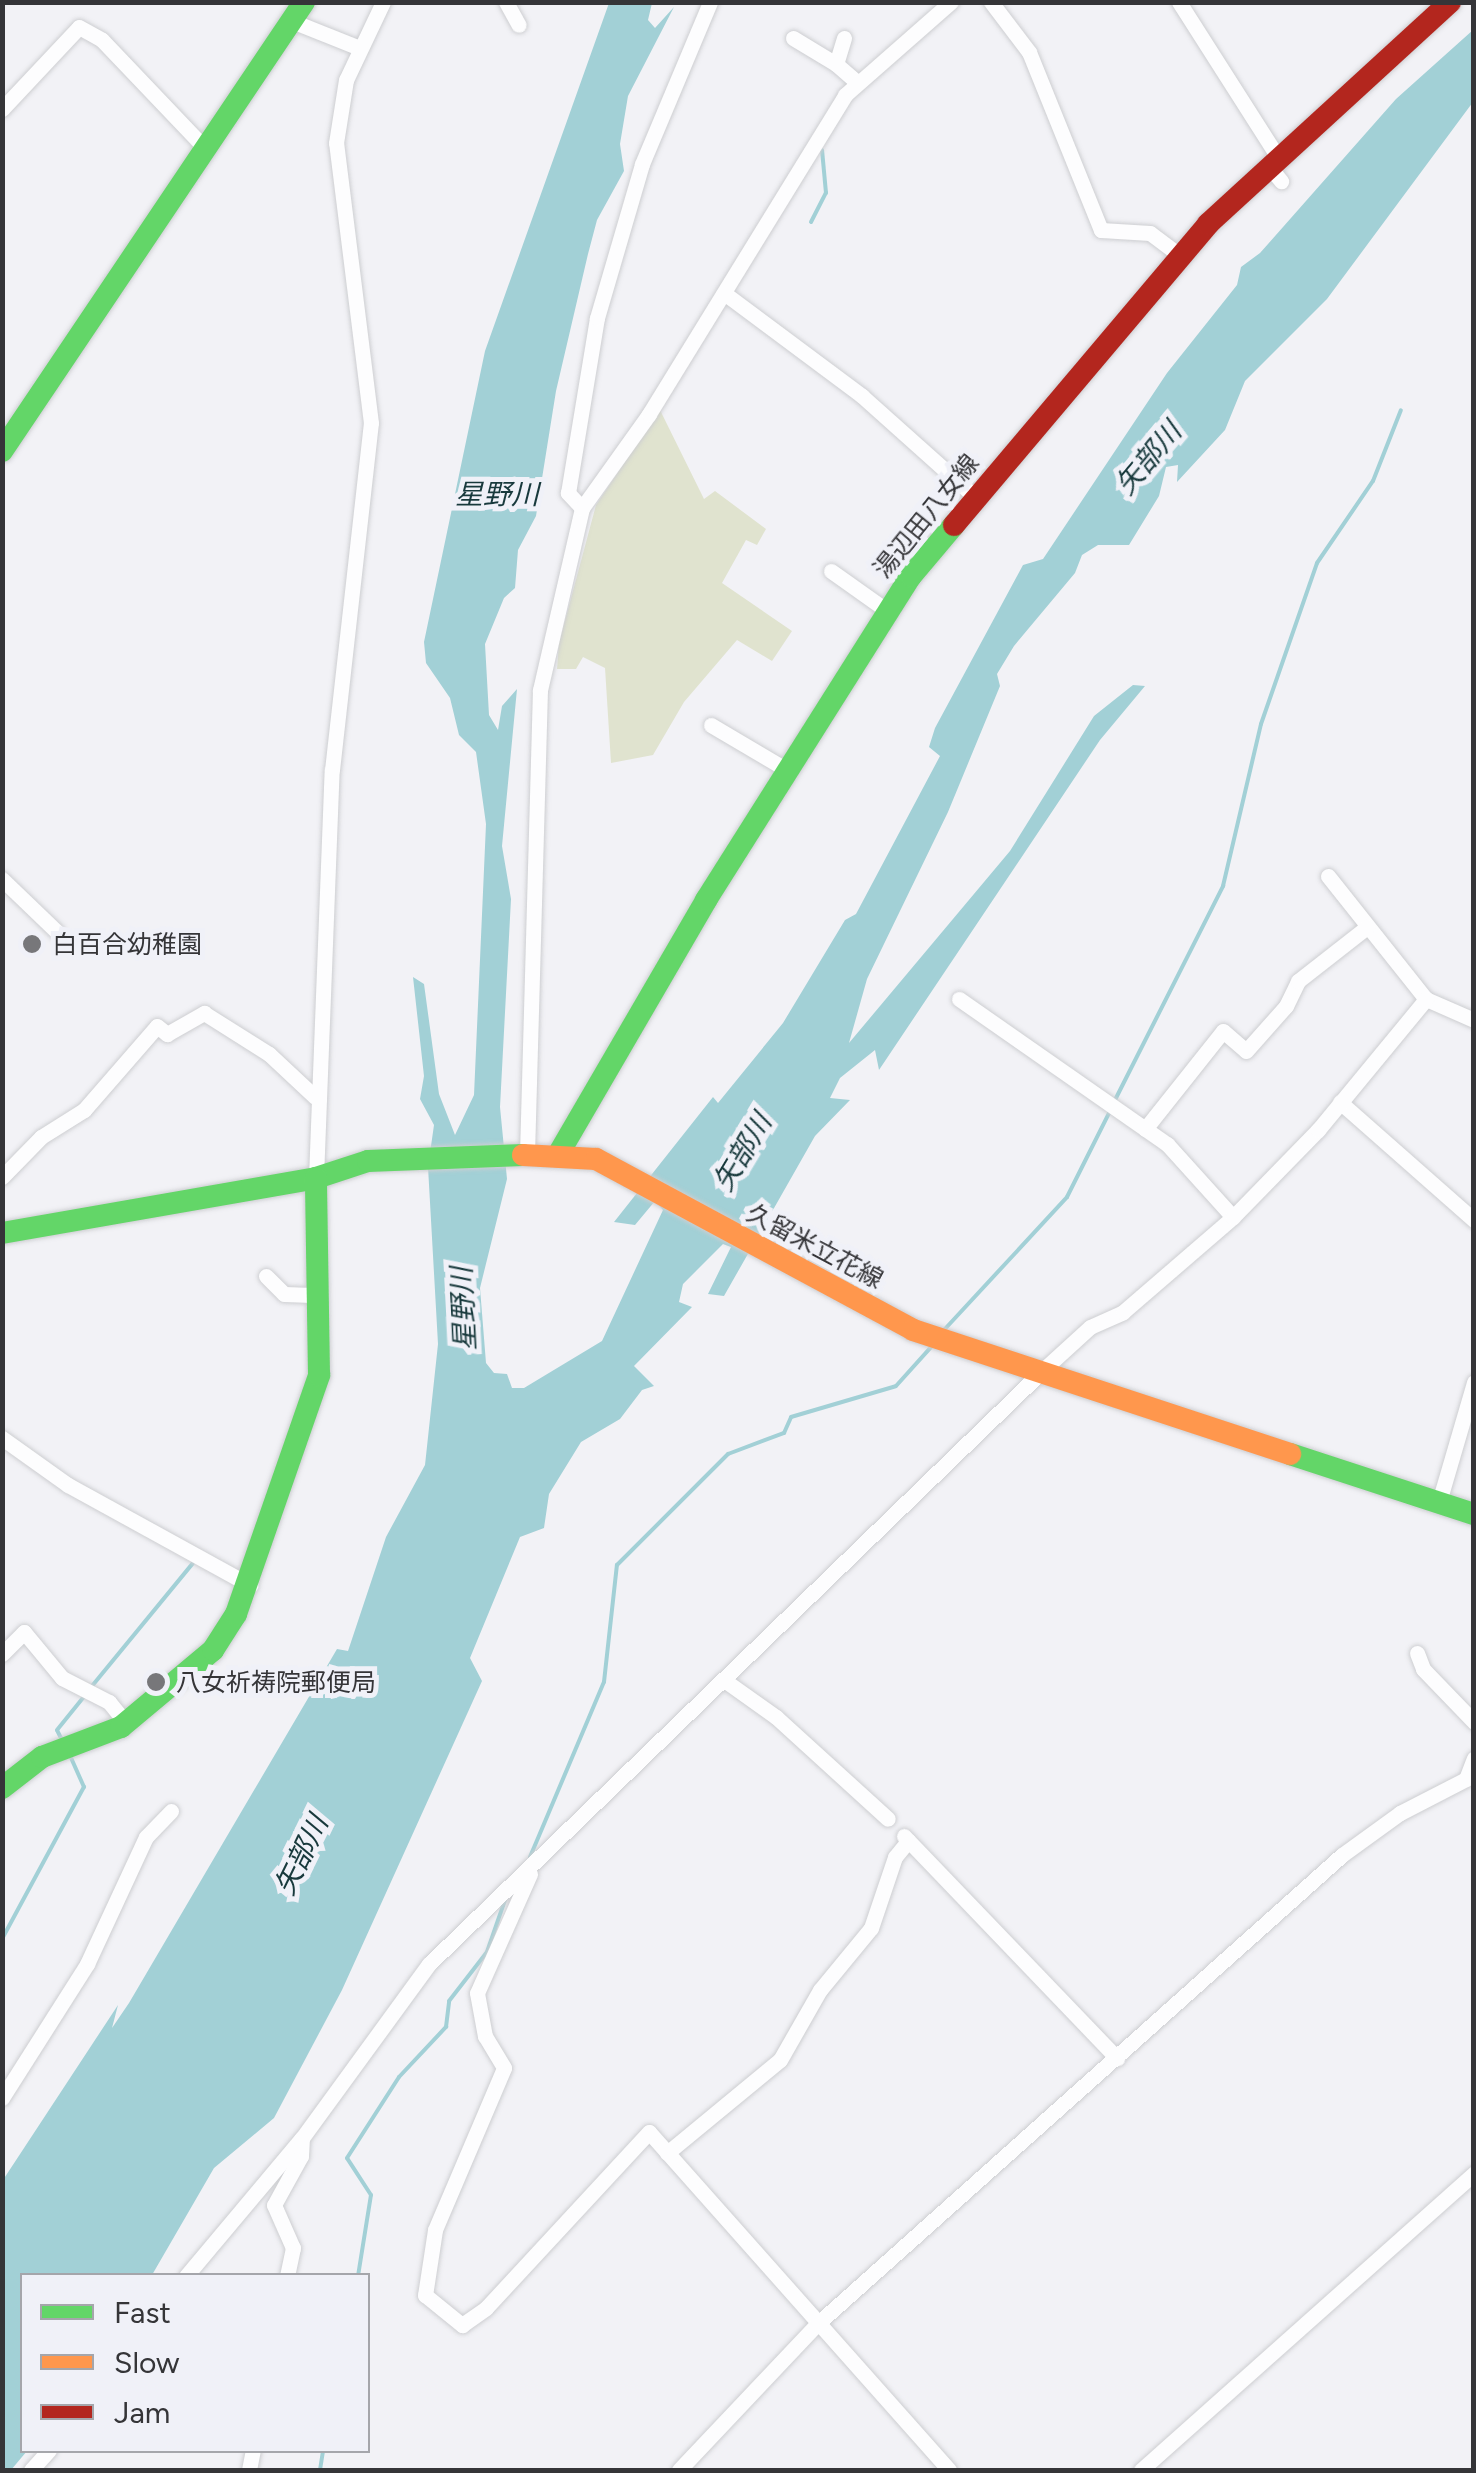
<!DOCTYPE html>
<meta charset="utf-8">
<style>
body{margin:0}
#map{position:relative;width:1476px;height:2473px;overflow:hidden;background:#f2f2f6;font-family:Figtree,"Noto Sans JP",sans-serif}
div>[style]{position:absolute}
.green>*{inset:0;background:#e0e3cf}
.water>*{inset:0;background:#a2d0d6}
.stream>*{height:4px;margin:-2px;padding:0 2px;transform-origin:2px;border-radius:2px;background:#a2d0d6}
.roads{filter:drop-shadow(0 0 2px #cdced1) drop-shadow(0 0 2px #cdced1)}
.street>*{height:15px;margin:-7.5px;padding:0 7.5px;transform-origin:7.5px;border-radius:7.5px;background:#fdfdfe}
.fast>*{height:22px;margin:-11px;padding:0 11px;transform-origin:11px;border-radius:11px;background:#63d668}
.slow>*{height:22px;margin:-11px;padding:0 11px;transform-origin:11px;border-radius:11px;background:#ff974d}
.jam>*{height:22px;margin:-11px;padding:0 11px;transform-origin:11px;border-radius:11px;background:#b3261e}
.dots>*{width:28px;height:28px;translate:-50% -50%;box-sizing:border-box;border:5px solid #f0f1f8;border-radius:50%}
span{translate:-50% -50%;white-space:nowrap;text-align:center;line-height:1.15;-webkit-text-stroke:10px #f0f1f8;paint-order:stroke}
.street-label{font-size:25px;color:#353538}
.poi-label{font-size:25px;color:#353538}
.left{translate:0 -50%;text-align:left}
.water-label{font-size:28px;color:#18393c;font-style:italic}
.frame{position:absolute;inset:0;border:5px solid #353538;pointer-events:none}
.legend{position:absolute;left:20px;top:2273px;width:350px;height:180px;box-sizing:border-box;background:#f0f1f8;border:2px solid #a5a6ab;margin:0;padding:12px 18px;list-style:none;font-size:30px;color:#353538}
.legend li{display:flex;align-items:center;gap:20px;height:50px}
.legend b{width:50px;border:2px solid #a5a6ab}
</style>
<div id="map">
<div class="green">
<i style="clip-path:polygon(660px 410px,704px 499px,715px 491px,766px 529px,757px 545px,746px 540px,722px 583px,792px 631px,772px 661px,737px 640px,684px 702px,653px 755px,611px 763px,605px 668px,583px 657px,576px 669px,557px 669px,559px 643px,596px 505px)"></i>
</div>
<div class="water">
<i style="clip-path:polygon(609px 3px,652px 3px,648px 20px,655px 28px,674px 7px,628px 96px,620px 144px,624px 171px,597px 220px,588px 254px,556px 391px,536px 516px,518px 550px,515px 588px,504px 598px,485px 644px,489px 715px,498px 730px,502px 706px,517px 689px,502px 846px,511px 899px,500px 1107px,507px 1179px,480px 1288px,486px 1363px,494px 1373px,507px 1374px,512px 1388px,524px 1388px,602px 1341px,663px 1210px,655px 1201px,635px 1225px,614px 1222px,713px 1097px,718px 1103px,783px 1023px,845px 920px,856px 914px,940px 756px,929px 747px,935px 728px,1023px 565px,1043px 559px,1167px 373px,1237px 285px,1241px 267px,1260px 253px,1396px 99px,1473px 30px,1473px 102px,1327px 299px,1245px 381px,1225px 430px,1177px 482px,1178px 465px,1166px 467px,1159px 496px,1129px 545px,1098px 545px,1082px 555px,1075px 573px,1014px 646px,997px 674px,1000px 686px,948px 812px,867px 979px,849px 1043px,1010px 851px,1094px 716px,1133px 685px,1145px 686px,1100px 740px,879px 1070px,875px 1050px,840px 1078px,830px 1098px,850px 1100px,815px 1136px,724px 1296px,708px 1294px,731px 1247px,723px 1244px,683px 1284px,679px 1302px,692px 1307px,634px 1366px,654px 1386px,642px 1390px,620px 1419px,581px 1442px,549px 1494px,544px 1528px,520px 1537px,470px 1658px,482px 1681px,342px 1990px,274px 2118px,214px 2168px,152px 2275px,22px 2276px,27px 2451px,11px 2470px,3px 2470px,3px 2180px,118px 2005px,112px 2028px,129px 2003px,337px 1649px,348px 1651px,386px 1537px,425px 1465px,438px 1344px,428px 1167px,434px 1125px,420px 1099px,424px 1076px,413px 977px,424px 984px,439px 1094px,455px 1135px,474px 1095px,486px 824px,476px 752px,459px 735px,450px 698px,426px 663px,424px 642px,485px 351px)"></i>
</div>
<div class="stream">
<i style="left:811px;top:222px;width:33px;rotate:-63deg"></i>
<i style="left:826px;top:193px;width:43px;rotate:-95.3deg"></i>
<i style="left:1115px;top:1100px;width:240px;rotate:-63.2deg"></i>
<i style="left:1223px;top:886px;width:166px;rotate:-76.8deg"></i>
<i style="left:1261px;top:724px;width:170px;rotate:-70.8deg"></i>
<i style="left:1317px;top:563px;width:99px;rotate:-55.7deg"></i>
<i style="left:1373px;top:481px;width:76px;rotate:-68.5deg"></i>
<i style="left:944px;top:1330px;width:181px;rotate:-47.2deg"></i>
<i style="left:1067px;top:1197px;width:98px;rotate:-63.4deg"></i>
<i style="left:92px;top:1686px;width:159px;rotate:-50.6deg"></i>
<i style="left:63px;top:1742px;width:13px;rotate:-117deg"></i>
<i style="left:57px;top:1730px;width:46px;rotate:-51.1deg"></i>
<i style="left:530px;top:1857px;width:190px;rotate:-67.1deg"></i>
<i style="left:604px;top:1682px;width:118px;rotate:-83.7deg"></i>
<i style="left:617px;top:1565px;width:157px;rotate:-45deg"></i>
<i style="left:728px;top:1454px;width:60px;rotate:-20.6deg"></i>
<i style="left:784px;top:1433px;width:17px;rotate:-66deg"></i>
<i style="left:791px;top:1417px;width:109px;rotate:-16.4deg"></i>
<i style="left:896px;top:1386px;width:54px;rotate:-48deg"></i>
<i style="left:2px;top:1939px;width:173px;rotate:-61.7deg"></i>
<i style="left:84px;top:1787px;width:35px;rotate:-114deg"></i>
<i style="left:358px;top:2276px;width:82px;rotate:-80.9deg"></i>
<i style="left:371px;top:2195px;width:44px;rotate:-123deg"></i>
<i style="left:347px;top:2158px;width:96px;rotate:-57.3deg"></i>
<i style="left:399px;top:2077px;width:69px;rotate:-46.8deg"></i>
<i style="left:446px;top:2027px;width:26px;rotate:-83deg"></i>
<i style="left:449px;top:2001px;width:62px;rotate:-52.2deg"></i>
<i style="left:487px;top:1952px;width:55px;rotate:-70.9deg"></i>
<i style="left:320px;top:2470px;width:20px;rotate:-81deg"></i>
</div>
<div class="roads">
<div class="street">
<i style="left:506px;top:2px;width:26px;rotate:61deg"></i>
<i style="left:991px;top:2px;width:63px;rotate:52.8deg"></i>
<i style="left:1029px;top:52px;width:192px;rotate:68deg"></i>
<i style="left:1101px;top:230px;width:49px;rotate:3.5deg"></i>
<i style="left:1150px;top:233px;width:40px;rotate:37deg"></i>
<i style="left:1179px;top:2px;width:183px;rotate:57.5deg"></i>
<i style="left:292px;top:21px;width:70px;rotate:21.8deg"></i>
<i style="left:793px;top:38px;width:50px;rotate:31.2deg"></i>
<i style="left:844px;top:38px;width:27px;rotate:107deg"></i>
<i style="left:836px;top:64px;width:29px;rotate:41deg"></i>
<i style="left:2px;top:109px;width:112px;rotate:-46.8deg"></i>
<i style="left:79px;top:27px;width:26px;rotate:29deg"></i>
<i style="left:102px;top:40px;width:149px;rotate:46.4deg"></i>
<i style="left:1268px;top:165px;width:21px;rotate:51deg"></i>
<i style="left:724px;top:293px;width:172px;rotate:36.7deg"></i>
<i style="left:862px;top:396px;width:154px;rotate:41.8deg"></i>
<i style="left:582px;top:508px;width:21px;rotate:-133deg"></i>
<i style="left:568px;top:493px;width:177px;rotate:-80.6deg"></i>
<i style="left:597px;top:318px;width:160px;rotate:-73.7deg"></i>
<i style="left:642px;top:164px;width:176px;rotate:-67.2deg"></i>
<i style="left:831px;top:571px;width:67px;rotate:35.3deg"></i>
<i style="left:711px;top:725px;width:88px;rotate:30.6deg"></i>
<i style="left:1328px;top:876px;width:157px;rotate:51.5deg"></i>
<i style="left:1426px;top:999px;width:52px;rotate:23.6deg"></i>
<i style="left:2px;top:879px;width:76px;rotate:43.9deg"></i>
<i style="left:959px;top:999px;width:254px;rotate:34.9deg"></i>
<i style="left:1167px;top:1144px;width:98px;rotate:47.9deg"></i>
<i style="left:1340px;top:1102px;width:179px;rotate:41.4deg"></i>
<i style="left:1145px;top:1129px;width:125px;rotate:-51.5deg"></i>
<i style="left:1223px;top:1031px;width:30px;rotate:41deg"></i>
<i style="left:1246px;top:1051px;width:60px;rotate:-48.4deg"></i>
<i style="left:1286px;top:1006px;width:28px;rotate:-64deg"></i>
<i style="left:1298px;top:981px;width:88px;rotate:-38deg"></i>
<i style="left:527px;top:1154px;width:464px;rotate:-88.4deg"></i>
<i style="left:540px;top:690px;width:187px;rotate:-77deg"></i>
<i style="left:582px;top:508px;width:115px;rotate:-54.5deg"></i>
<i style="left:649px;top:414px;width:374px;rotate:-58.4deg"></i>
<i style="left:845px;top:95px;width:141px;rotate:-41.3deg"></i>
<i style="left:2px;top:1177px;width:56px;rotate:-45.7deg"></i>
<i style="left:41px;top:1137px;width:51px;rotate:-32.1deg"></i>
<i style="left:84px;top:1110px;width:111px;rotate:-49deg"></i>
<i style="left:157px;top:1026px;width:13px;rotate:39deg"></i>
<i style="left:167px;top:1034px;width:43px;rotate:-29.6deg"></i>
<i style="left:204px;top:1013px;width:77px;rotate:32.2deg"></i>
<i style="left:269px;top:1054px;width:63px;rotate:43.1deg"></i>
<i style="left:316px;top:1178px;width:408px;rotate:-87.8deg"></i>
<i style="left:332px;top:770px;width:349px;rotate:-83.6deg"></i>
<i style="left:371px;top:423px;width:282px;rotate:-97.1deg"></i>
<i style="left:336px;top:143px;width:64px;rotate:-81deg"></i>
<i style="left:346px;top:80px;width:86px;rotate:-64.6deg"></i>
<i style="left:266px;top:1276px;width:25px;rotate:45deg"></i>
<i style="left:284px;top:1294px;width:35px;rotate:2deg"></i>
<i style="left:2px;top:1438px;width:81px;rotate:35.5deg"></i>
<i style="left:68px;top:1485px;width:208px;rotate:28.8deg"></i>
<i style="left:1439px;top:1502px;width:125px;rotate:-73.7deg"></i>
<i style="left:1417px;top:1653px;width:17px;rotate:69deg"></i>
<i style="left:1423px;top:1669px;width:74px;rotate:46.1deg"></i>
<i style="left:2px;top:1654px;width:31px;rotate:-45deg"></i>
<i style="left:24px;top:1632px;width:60px;rotate:50.4deg"></i>
<i style="left:62px;top:1678px;width:53px;rotate:27.1deg"></i>
<i style="left:109px;top:1702px;width:27px;rotate:51deg"></i>
<i style="left:724px;top:1680px;width:64px;rotate:35.4deg"></i>
<i style="left:776px;top:1717px;width:151px;rotate:42.3deg"></i>
<i style="left:904px;top:1836px;width:308px;rotate:46.2deg"></i>
<i style="left:530px;top:1874px;width:130px;rotate:114deg"></i>
<i style="left:477px;top:1993px;width:44px;rotate:79.5deg"></i>
<i style="left:485px;top:2036px;width:37px;rotate:59deg"></i>
<i style="left:504px;top:2068px;width:176px;rotate:113.1deg"></i>
<i style="left:435px;top:2230px;width:66px;rotate:98.7deg"></i>
<i style="left:425px;top:2295px;width:48px;rotate:39deg"></i>
<i style="left:462px;top:2325px;width:29px;rotate:-35deg"></i>
<i style="left:486px;top:2308px;width:240px;rotate:-47.2deg"></i>
<i style="left:649px;top:2132px;width:452px;rotate:48.4deg"></i>
<i style="left:2px;top:2098px;width:159px;rotate:-57.6deg"></i>
<i style="left:87px;top:1964px;width:140px;rotate:-65.1deg"></i>
<i style="left:146px;top:1837px;width:36px;rotate:-46deg"></i>
<i style="left:667px;top:2153px;width:146px;rotate:-39.5deg"></i>
<i style="left:780px;top:2060px;width:81px;rotate:-60.3deg"></i>
<i style="left:820px;top:1990px;width:80px;rotate:-50.6deg"></i>
<i style="left:871px;top:1928px;width:75px;rotate:-71.3deg"></i>
<i style="left:895px;top:1857px;width:21px;rotate:-51deg"></i>
<i style="left:186px;top:2276px;width:180px;rotate:-50deg"></i>
<i style="left:302px;top:2138px;width:215px;rotate:-53.9deg"></i>
<i style="left:429px;top:1964px;width:856px;rotate:-44.05deg"></i>
<i style="left:1044px;top:1369px;width:62px;rotate:-42.4deg"></i>
<i style="left:1090px;top:1327px;width:36px;rotate:-24deg"></i>
<i style="left:1123px;top:1312px;width:145px;rotate:-40.8deg"></i>
<i style="left:1233px;top:1217px;width:122px;rotate:-45.7deg"></i>
<i style="left:1318px;top:1130px;width:170px;rotate:-50.5deg"></i>
<i style="left:287px;top:2276px;width:29px;rotate:-78deg"></i>
<i style="left:293px;top:2248px;width:47px;rotate:-113.8deg"></i>
<i style="left:274px;top:2205px;width:56px;rotate:-61.1deg"></i>
<i style="left:301px;top:2156px;width:18px;rotate:-87deg"></i>
<i style="left:31px;top:2470px;width:27px;rotate:-48deg"></i>
<i style="left:249px;top:2470px;width:20px;rotate:-79deg"></i>
<i style="left:679px;top:2470px;width:199px;rotate:-46.6deg"></i>
<i style="left:816px;top:2325px;width:705px;rotate:-41.78deg"></i>
<i style="left:1342px;top:1855px;width:72px;rotate:-35.9deg"></i>
<i style="left:1400px;top:1813px;width:74px;rotate:-27.3deg"></i>
<i style="left:1466px;top:1779px;width:22px;rotate:-69deg"></i>
<i style="left:1141px;top:2470px;width:446px;rotate:-41.7deg"></i>
</div>
<div class="fast">
<i style="left:2px;top:451px;width:541px;rotate:-56.07deg"></i>
<i style="left:559px;top:1153px;width:293px;rotate:-59.8deg"></i>
<i style="left:706px;top:900px;width:383px;rotate:-57.7deg"></i>
<i style="left:911px;top:576px;width:67px;rotate:-49.9deg"></i>
<i style="left:2px;top:1233px;width:319px;rotate:-9.9deg"></i>
<i style="left:316px;top:1178px;width:55px;rotate:-18.1deg"></i>
<i style="left:368px;top:1161px;width:155px;rotate:-2.2deg"></i>
<i style="left:1290px;top:1454px;width:194px;rotate:18.1deg"></i>
<i style="left:2px;top:1788px;width:51px;rotate:-37.8deg"></i>
<i style="left:42px;top:1757px;width:85px;rotate:-20.8deg"></i>
<i style="left:121px;top:1727px;width:120px;rotate:-39.9deg"></i>
<i style="left:213px;top:1650px;width:43px;rotate:-57.4deg"></i>
<i style="left:236px;top:1614px;width:253px;rotate:-70.8deg"></i>
<i style="left:319px;top:1375px;width:197px;rotate:-90.9deg"></i>
</div>
<div class="slow">
<i style="left:523px;top:1155px;width:73px;rotate:3.1deg"></i>
<i style="left:596px;top:1159px;width:360px;rotate:28.3deg"></i>
<i style="left:913px;top:1330px;width:397px;rotate:18.2deg"></i>
</div>
<div class="jam">
<i style="left:954px;top:525px;width:394px;rotate:-49.8deg"></i>
<i style="left:1208px;top:224px;width:328px;rotate:-42.5deg"></i>
</div>
</div>
<div class="dots">
<i style="left:32px;top:944px;background:#77777a"></i>
<i style="left:156px;top:1682px;background:#77777a"></i>
</div>
<div class="street-label">
<span style="left:926px;top:516px;rotate:-51deg">湯辺田八女線</span>
<span style="left:815px;top:1246px;rotate:28deg">久留米立花線</span>
</div>
<div class="poi-label">
<span class="left" style="left:52px;top:944px">白百合幼稚園</span>
<span class="left" style="left:176px;top:1682px">八女祈祷院郵便局</span>
</div>
<div class="water-label">
<span style="left:1148px;top:458px;rotate:-50deg">矢部川</span>
<span style="left:497px;top:494px">星野川</span>
<span style="left:742px;top:1152px;rotate:-59deg">矢部川</span>
<span style="left:463px;top:1309px;rotate:-93deg">星野川</span>
<span style="left:301px;top:1855px;rotate:-64deg">矢部川</span>
</div>
<div class="frame"></div>
<ul class="legend">
<li><b style="height:12px;background:#63d668"></b>Fast</li>
<li><b style="height:12px;background:#ff974d"></b>Slow</li>
<li><b style="height:12px;background:#b3261e"></b>Jam</li>
</ul>
</div>
